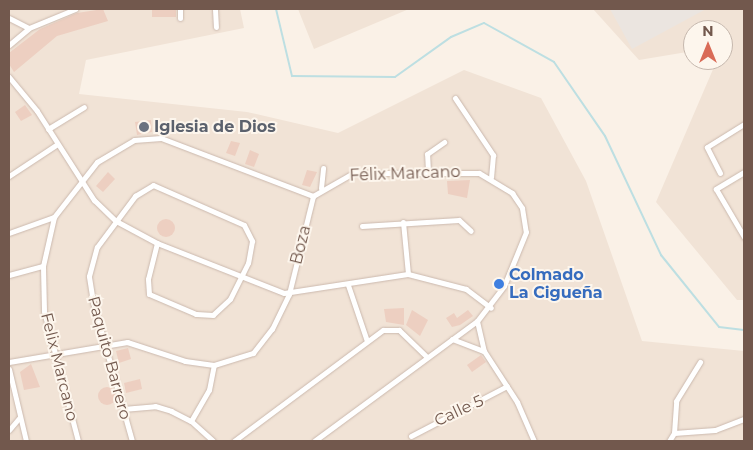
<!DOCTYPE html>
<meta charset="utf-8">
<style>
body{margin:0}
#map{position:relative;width:753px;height:450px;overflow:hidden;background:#faf1e7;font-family:Montserrat,sans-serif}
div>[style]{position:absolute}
.residential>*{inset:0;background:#f1e3d6}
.industrial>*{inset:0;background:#ebe5e0}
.stream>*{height:2px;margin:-1px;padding:0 1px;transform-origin:1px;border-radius:1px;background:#bddfe2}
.building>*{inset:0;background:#edcfc1}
.round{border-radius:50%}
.roads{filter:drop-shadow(0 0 1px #cbb9ae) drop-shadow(0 0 1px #cbb9ae)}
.street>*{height:5px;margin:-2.5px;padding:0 2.5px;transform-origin:2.5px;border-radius:2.5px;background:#fff}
.dots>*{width:14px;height:14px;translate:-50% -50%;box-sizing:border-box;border:2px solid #fdf6ed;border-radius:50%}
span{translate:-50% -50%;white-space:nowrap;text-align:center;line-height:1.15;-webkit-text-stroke:4px #fdf6ed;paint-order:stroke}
.worship-label{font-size:16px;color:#5b616d;font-weight:700}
.left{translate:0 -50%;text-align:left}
.street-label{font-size:16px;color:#72584d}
.shop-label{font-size:16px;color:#366cbe;font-weight:700}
.frame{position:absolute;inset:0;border:10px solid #72584d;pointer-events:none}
.north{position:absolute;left:683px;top:20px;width:50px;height:50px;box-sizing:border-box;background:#fdf6ed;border:1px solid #c5b7ad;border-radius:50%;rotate:0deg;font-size:14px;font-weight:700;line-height:20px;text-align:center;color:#72584d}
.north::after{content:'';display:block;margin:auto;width:18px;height:22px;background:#d96b57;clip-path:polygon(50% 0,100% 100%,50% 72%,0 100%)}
</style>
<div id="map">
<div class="residential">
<i style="clip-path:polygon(9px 9px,240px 9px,244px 28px,86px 60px,79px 94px,247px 112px,338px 133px,464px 70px,541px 98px,586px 181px,642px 341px,744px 351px,744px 441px,9px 441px)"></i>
<i style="clip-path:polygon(298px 9px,409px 9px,314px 49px)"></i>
<i style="clip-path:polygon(593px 9px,744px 9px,744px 300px,737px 300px,656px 202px,717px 60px,723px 60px,723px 30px,693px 30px,693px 51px,639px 60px)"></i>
</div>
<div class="industrial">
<i style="clip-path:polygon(610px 9px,706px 9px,632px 49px)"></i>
</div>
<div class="stream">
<i style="left:276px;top:9px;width:69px;rotate:76.6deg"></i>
<i style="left:292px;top:76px;width:103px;rotate:0.6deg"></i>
<i style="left:395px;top:77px;width:69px;rotate:-35.5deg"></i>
<i style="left:451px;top:37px;width:36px;rotate:-23deg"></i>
<i style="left:484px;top:23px;width:80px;rotate:29.1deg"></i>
<i style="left:554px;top:62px;width:90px;rotate:55.4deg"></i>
<i style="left:605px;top:136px;width:132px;rotate:64.8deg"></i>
<i style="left:661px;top:255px;width:92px;rotate:51.1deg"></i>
<i style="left:719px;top:327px;width:25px;rotate:7deg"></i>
</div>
<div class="building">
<i style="clip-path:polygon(103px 9px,108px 21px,57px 36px,14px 72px,9px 64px,9px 53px,40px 29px,77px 13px)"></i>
<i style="clip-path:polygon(152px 9px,176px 9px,176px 17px,152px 17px)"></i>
<i style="clip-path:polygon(25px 105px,32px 115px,21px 121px,15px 112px)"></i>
<i style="clip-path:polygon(151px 120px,152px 132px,137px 135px,135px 122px)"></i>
<i style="clip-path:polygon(231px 141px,240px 143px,235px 156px,226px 153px)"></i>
<i style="clip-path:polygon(250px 150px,259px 154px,254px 167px,245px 164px)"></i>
<i style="clip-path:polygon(307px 170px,317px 172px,310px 187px,302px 185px)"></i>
<i style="clip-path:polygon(108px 172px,115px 179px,103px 192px,96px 186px)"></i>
<i style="clip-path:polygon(470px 180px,467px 198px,448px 194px,447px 181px)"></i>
<i class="round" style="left:157px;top:219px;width:18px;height:18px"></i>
<i style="clip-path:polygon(404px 308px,404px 325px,386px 322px,384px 309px)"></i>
<i style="clip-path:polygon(412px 310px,428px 320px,420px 336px,406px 325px)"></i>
<i style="clip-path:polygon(468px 310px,473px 316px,460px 325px,452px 327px,446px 318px,454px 313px,457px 318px)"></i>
<i style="clip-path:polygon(128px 348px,131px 359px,119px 363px,116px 351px)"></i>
<i style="clip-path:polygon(481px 355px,486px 362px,472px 372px,467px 365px)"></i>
<i style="clip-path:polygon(31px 364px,40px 387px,24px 390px,20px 372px)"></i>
<i style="clip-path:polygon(140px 379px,142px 389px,126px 393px,124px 383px)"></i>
<i class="round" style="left:98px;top:387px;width:18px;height:18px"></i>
</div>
<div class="roads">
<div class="street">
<i style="left:215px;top:9px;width:18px;rotate:87deg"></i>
<i style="left:9px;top:18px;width:22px;rotate:27deg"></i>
<i style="left:180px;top:18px;width:9px;rotate:-90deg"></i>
<i style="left:9px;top:45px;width:26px;rotate:-40deg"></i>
<i style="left:29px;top:28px;width:50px;rotate:-22.4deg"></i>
<i style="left:9px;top:77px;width:44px;rotate:50.5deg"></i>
<i style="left:37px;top:111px;width:106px;rotate:57.4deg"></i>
<i style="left:94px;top:200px;width:30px;rotate:44deg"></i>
<i style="left:116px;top:221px;width:47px;rotate:28.2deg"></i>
<i style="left:157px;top:243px;width:136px;rotate:21.5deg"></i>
<i style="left:284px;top:293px;width:125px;rotate:-8.7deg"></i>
<i style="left:408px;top:274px;width:60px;rotate:14.5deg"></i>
<i style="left:466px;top:289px;width:31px;rotate:37deg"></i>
<i style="left:455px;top:98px;width:69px;rotate:56.3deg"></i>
<i style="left:493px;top:155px;width:22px;rotate:95deg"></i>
<i style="left:48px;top:129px;width:42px;rotate:-31.4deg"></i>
<i style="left:428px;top:171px;width:17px;rotate:-93deg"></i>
<i style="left:427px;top:154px;width:21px;rotate:-35deg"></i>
<i style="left:744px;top:172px;width:33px;rotate:149deg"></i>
<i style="left:716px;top:189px;width:56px;rotate:59.7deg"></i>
<i style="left:720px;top:173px;width:29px;rotate:-117deg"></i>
<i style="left:707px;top:147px;width:44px;rotate:-31.9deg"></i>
<i style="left:9px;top:176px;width:56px;rotate:-33.4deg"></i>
<i style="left:321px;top:188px;width:20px;rotate:-84deg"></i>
<i style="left:313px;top:196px;width:46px;rotate:-29.9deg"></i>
<i style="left:353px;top:173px;width:126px"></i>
<i style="left:479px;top:173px;width:39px;rotate:31deg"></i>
<i style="left:512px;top:193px;width:18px;rotate:56deg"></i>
<i style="left:522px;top:208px;width:24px;rotate:81deg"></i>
<i style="left:526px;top:232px;width:58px;rotate:112.2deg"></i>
<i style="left:504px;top:286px;width:44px;rotate:127.6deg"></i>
<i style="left:477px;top:321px;width:202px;rotate:143.6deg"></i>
<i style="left:403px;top:222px;width:52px;rotate:84.5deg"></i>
<i style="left:362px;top:226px;width:97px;rotate:-3.5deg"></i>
<i style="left:459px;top:220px;width:16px;rotate:43deg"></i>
<i style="left:9px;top:233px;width:48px;rotate:-19.6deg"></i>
<i style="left:9px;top:275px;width:35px;rotate:-15deg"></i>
<i style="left:348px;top:285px;width:59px;rotate:71.3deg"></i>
<i style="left:477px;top:321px;width:31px;rotate:77deg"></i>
<i style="left:484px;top:351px;width:61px;rotate:57.1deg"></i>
<i style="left:517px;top:402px;width:43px;rotate:66.4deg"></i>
<i style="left:452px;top:339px;width:34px;rotate:21deg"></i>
<i style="left:9px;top:362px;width:120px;rotate:-9.6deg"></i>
<i style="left:127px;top:342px;width:61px;rotate:18.1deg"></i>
<i style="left:185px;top:361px;width:29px;rotate:8deg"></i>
<i style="left:214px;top:365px;width:41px;rotate:-17.1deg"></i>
<i style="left:253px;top:353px;width:31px;rotate:-52deg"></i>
<i style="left:272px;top:329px;width:39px;rotate:-64deg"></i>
<i style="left:289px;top:294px;width:101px;rotate:-76.2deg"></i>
<i style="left:9px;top:369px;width:74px;rotate:76.7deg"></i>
<i style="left:123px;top:409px;width:32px;rotate:-5deg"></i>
<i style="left:155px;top:406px;width:17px;rotate:17deg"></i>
<i style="left:171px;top:411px;width:22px;rotate:27deg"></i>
<i style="left:191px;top:421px;width:30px;rotate:42deg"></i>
<i style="left:191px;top:421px;width:36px;rotate:-60deg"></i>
<i style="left:209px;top:390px;width:25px;rotate:-79deg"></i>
<i style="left:9px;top:430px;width:16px;rotate:-50deg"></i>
<i style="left:674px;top:433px;width:32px;rotate:-86deg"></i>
<i style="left:676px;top:401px;width:46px;rotate:-58.4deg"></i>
<i style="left:674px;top:433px;width:41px;rotate:-4.2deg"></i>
<i style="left:715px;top:430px;width:31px;rotate:-21deg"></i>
<i style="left:411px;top:436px;width:108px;rotate:-27.5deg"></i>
<i style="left:78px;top:441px;width:134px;rotate:-104.7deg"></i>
<i style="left:44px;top:311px;width:45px;rotate:-91.3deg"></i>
<i style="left:43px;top:266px;width:50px;rotate:-77.3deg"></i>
<i style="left:54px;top:217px;width:70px;rotate:-52deg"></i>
<i style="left:97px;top:162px;width:43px;rotate:-30.7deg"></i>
<i style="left:134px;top:140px;width:27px;rotate:-4deg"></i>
<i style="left:161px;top:138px;width:163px;rotate:20.9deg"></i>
<i style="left:132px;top:441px;width:144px;rotate:-105.7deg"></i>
<i style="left:93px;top:302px;width:26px;rotate:-99deg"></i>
<i style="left:89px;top:276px;width:30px;rotate:-75deg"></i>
<i style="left:97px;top:247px;width:64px;rotate:-53.3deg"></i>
<i style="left:135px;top:196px;width:21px;rotate:-31deg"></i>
<i style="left:153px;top:185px;width:99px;rotate:23.7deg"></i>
<i style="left:244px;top:225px;width:18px;rotate:63deg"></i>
<i style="left:252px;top:241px;width:22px;rotate:100deg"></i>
<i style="left:248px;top:263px;width:40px;rotate:116.6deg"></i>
<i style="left:230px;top:299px;width:23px;rotate:137deg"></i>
<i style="left:213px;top:315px;width:17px;rotate:-177deg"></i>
<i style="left:196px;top:314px;width:51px;rotate:-156.9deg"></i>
<i style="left:149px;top:294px;width:15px;rotate:-94deg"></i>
<i style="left:148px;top:279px;width:37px;rotate:-76deg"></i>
<i style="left:234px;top:441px;width:186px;rotate:-36.7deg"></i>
<i style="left:383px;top:330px;width:16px"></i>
<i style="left:399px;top:330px;width:37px;rotate:44deg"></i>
<i style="left:669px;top:441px;width:9px;rotate:-58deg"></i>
</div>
</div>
<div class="dots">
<i style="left:144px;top:127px;background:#6b7280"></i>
<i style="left:499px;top:284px;background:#3f7fe0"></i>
</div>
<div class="worship-label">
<span class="left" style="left:154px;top:127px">Iglesia de Dios</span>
</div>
<div class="street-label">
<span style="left:405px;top:174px;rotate:-2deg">Félix Marcano</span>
<span style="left:301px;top:245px;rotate:-76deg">Boza</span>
<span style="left:109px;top:358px;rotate:75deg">Paquito Barrero</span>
<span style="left:59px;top:367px;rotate:76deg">Felix Marcano</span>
<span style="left:459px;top:411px;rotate:-25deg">Calle 5</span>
</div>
<div class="shop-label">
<span class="left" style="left:509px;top:284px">Colmado<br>La Cigueña</span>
</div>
<div class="frame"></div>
<div class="north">N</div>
</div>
